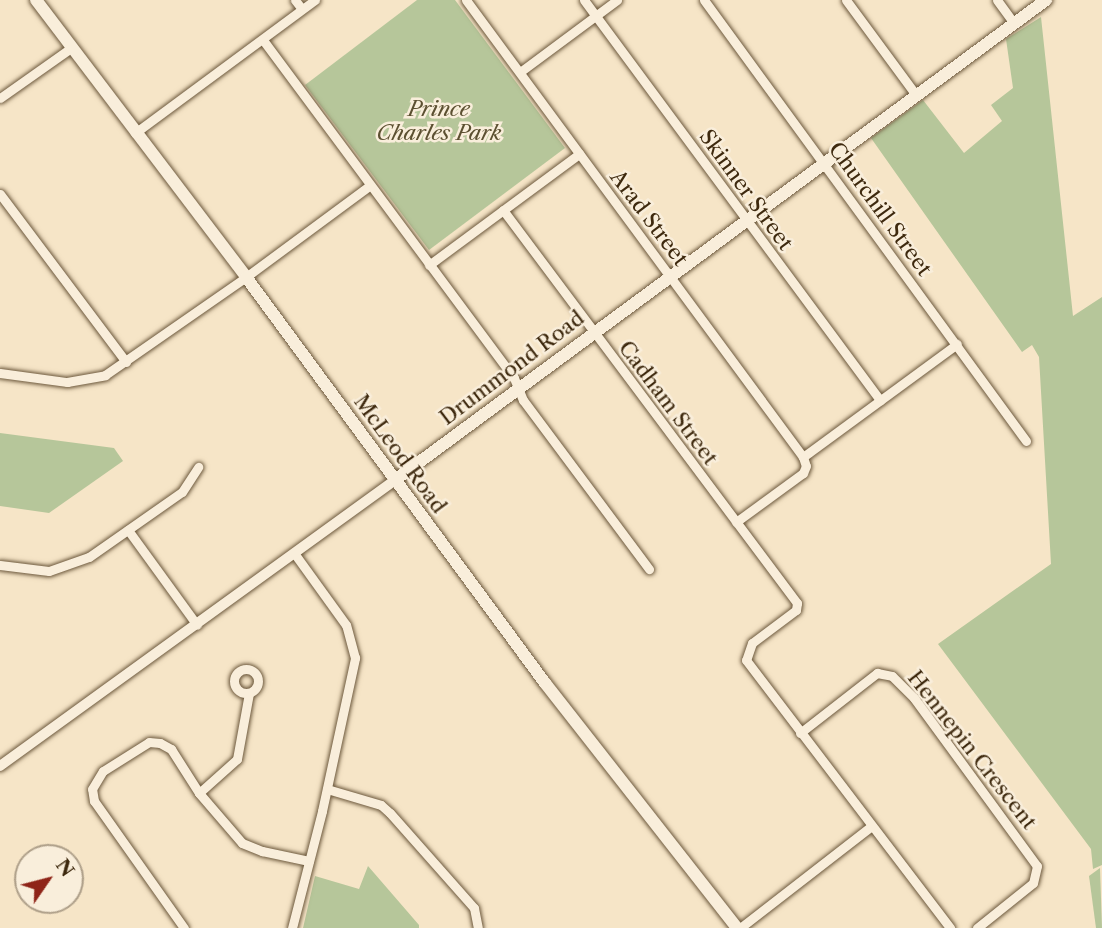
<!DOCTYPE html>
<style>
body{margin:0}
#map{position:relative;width:1102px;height:928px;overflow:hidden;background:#f6e5c7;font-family:"Libre Caslon Text",serif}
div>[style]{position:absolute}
.green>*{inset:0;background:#b6c69a}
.roads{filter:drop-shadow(0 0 2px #6c583c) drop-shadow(0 0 2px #6c583c)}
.minor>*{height:9px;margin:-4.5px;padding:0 4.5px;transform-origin:4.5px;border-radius:4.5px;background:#f9eedb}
.minor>.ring{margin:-4.5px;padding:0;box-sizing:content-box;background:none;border:9px solid #f9eedb;border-radius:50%}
.tertiary>*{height:10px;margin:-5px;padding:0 5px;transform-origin:5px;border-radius:5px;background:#f9eedb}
.secondary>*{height:12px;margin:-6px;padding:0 6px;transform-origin:6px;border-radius:6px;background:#f9eedb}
span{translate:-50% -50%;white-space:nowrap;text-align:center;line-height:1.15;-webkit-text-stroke:5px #f9eedb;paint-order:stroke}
.park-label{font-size:21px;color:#5c5031;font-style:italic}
.street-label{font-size:21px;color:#3e290e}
.north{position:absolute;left:14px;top:844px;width:70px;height:70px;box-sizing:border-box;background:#f9eedb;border:2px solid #ae9f89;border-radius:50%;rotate:55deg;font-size:19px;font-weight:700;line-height:28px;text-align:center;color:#3e290e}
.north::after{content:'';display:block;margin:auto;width:24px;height:32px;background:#8f2418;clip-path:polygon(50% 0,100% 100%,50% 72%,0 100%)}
</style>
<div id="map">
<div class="green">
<i style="clip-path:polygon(417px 0,455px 0,565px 148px,429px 250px,305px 85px)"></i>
<i style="clip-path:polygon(1041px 17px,1073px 316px,1102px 297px,1102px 865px,1093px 869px,1091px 849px,938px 644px,1051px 564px,1039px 357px,1032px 345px,1022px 352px,871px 138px,923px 100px,964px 153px,1002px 121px,991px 105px,1013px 88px,1006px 39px)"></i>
<i style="clip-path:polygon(0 433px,114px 448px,123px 461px,49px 513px,0 506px)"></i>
<i style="clip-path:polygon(368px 866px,419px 925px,419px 928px,303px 928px,315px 876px,359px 889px)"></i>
<i style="clip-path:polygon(1100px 868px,1102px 928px,1096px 928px,1089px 876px)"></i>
</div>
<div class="roads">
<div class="minor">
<i style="left:295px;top:0;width:11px;rotate:52deg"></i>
<i style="left:466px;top:0;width:568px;rotate:53.59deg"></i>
<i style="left:803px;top:457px;width:9px;rotate:72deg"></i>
<i style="left:806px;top:466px;width:8px;rotate:113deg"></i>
<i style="left:803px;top:473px;width:83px;rotate:143.8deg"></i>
<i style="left:584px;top:0;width:498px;rotate:53.5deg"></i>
<i style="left:704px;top:0;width:546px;rotate:53.86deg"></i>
<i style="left:846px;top:0;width:118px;rotate:53.6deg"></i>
<i style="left:997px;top:0;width:29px;rotate:54deg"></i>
<i style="left:263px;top:40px;width:421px;rotate:53.4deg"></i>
<i style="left:514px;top:378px;width:24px;rotate:68deg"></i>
<i style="left:523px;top:400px;width:211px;rotate:53.3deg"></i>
<i style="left:520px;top:72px;width:121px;rotate:-36.6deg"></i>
<i style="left:0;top:98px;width:87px;rotate:-35.2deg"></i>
<i style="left:135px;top:133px;width:224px;rotate:-36.5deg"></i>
<i style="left:0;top:194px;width:210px;rotate:53.1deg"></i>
<i style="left:503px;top:210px;width:491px;rotate:53.2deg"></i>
<i style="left:797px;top:603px;width:7px;rotate:98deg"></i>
<i style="left:796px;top:610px;width:55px;rotate:143.1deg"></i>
<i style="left:752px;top:643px;width:18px;rotate:109deg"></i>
<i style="left:746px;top:660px;width:337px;rotate:52.7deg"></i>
<i style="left:429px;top:265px;width:187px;rotate:-36.5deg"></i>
<i style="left:0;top:373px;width:68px;rotate:7.7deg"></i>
<i style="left:67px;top:382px;width:39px;rotate:-10deg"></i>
<i style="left:105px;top:375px;width:172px;rotate:-34.8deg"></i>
<i style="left:246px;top:277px;width:153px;rotate:-36.5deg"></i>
<i style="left:803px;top:457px;width:191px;rotate:-36.3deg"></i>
<i style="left:128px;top:530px;width:117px;rotate:54deg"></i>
<i style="left:0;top:565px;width:49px;rotate:7deg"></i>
<i style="left:49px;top:571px;width:42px;rotate:-19.3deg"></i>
<i style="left:89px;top:557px;width:113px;rotate:-35deg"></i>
<i style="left:182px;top:492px;width:30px;rotate:-57deg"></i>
<i class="ring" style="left:234px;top:669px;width:15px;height:15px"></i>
<i style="left:800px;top:733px;width:98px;rotate:-37.9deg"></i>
<i style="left:877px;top:673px;width:15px;rotate:11deg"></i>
<i style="left:892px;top:676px;width:31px;rotate:45deg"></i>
<i style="left:914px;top:698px;width:208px;rotate:53.8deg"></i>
<i style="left:1037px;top:866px;width:17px;rotate:103deg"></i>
<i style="left:1033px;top:883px;width:72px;rotate:141.2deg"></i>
<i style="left:327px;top:789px;width:56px;rotate:16.5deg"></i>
<i style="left:381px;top:805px;width:12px;rotate:42deg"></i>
<i style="left:390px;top:813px;width:127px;rotate:48.5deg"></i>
<i style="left:474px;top:908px;width:20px;rotate:79deg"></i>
<i style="left:199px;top:793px;width:51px;rotate:-41.8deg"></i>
<i style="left:237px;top:759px;width:67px;rotate:-79.7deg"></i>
<i style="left:184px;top:928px;width:156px;rotate:-125.3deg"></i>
<i style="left:94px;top:801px;width:12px;rotate:-99deg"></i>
<i style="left:92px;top:789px;width:21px;rotate:-59deg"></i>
<i style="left:103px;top:771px;width:54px;rotate:-32.2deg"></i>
<i style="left:149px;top:742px;width:11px;rotate:5deg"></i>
<i style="left:160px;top:743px;width:13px;rotate:29deg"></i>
<i style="left:171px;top:749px;width:52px;rotate:57.5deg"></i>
<i style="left:199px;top:793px;width:66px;rotate:49.3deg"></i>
<i style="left:242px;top:843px;width:22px;rotate:22deg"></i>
<i style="left:262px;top:851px;width:48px;rotate:12deg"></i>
<i style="left:292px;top:928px;width:121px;rotate:-75.6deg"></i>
<i style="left:322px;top:811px;width:157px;rotate:-77.8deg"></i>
<i style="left:355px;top:658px;width:34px;rotate:-105deg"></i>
<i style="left:346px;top:625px;width:89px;rotate:-125.8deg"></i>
<i style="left:740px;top:928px;width:165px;rotate:-37.8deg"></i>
</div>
<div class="tertiary">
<i style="left:0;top:766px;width:488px;rotate:-35.9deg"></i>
</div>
<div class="secondary">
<i style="left:36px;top:0;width:348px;rotate:52.8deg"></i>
<i style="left:246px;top:277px;width:504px;rotate:53.63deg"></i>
<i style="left:545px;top:683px;width:311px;rotate:51.9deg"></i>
<i style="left:395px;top:480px;width:809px;rotate:-36.4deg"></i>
</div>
</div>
<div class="park-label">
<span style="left:439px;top:121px">Prince<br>Charles Park</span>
</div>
<div class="street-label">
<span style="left:746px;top:190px;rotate:54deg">Skinner Street</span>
<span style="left:880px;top:209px;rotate:54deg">Churchill Street</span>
<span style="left:649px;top:218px;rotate:53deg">Arad Street</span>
<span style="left:512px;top:368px;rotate:-37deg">Drummond Road</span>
<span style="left:668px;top:403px;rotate:53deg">Cadham Street</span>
<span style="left:400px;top:454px;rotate:54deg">McLeod Road</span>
<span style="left:972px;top:750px;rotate:52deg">Hennepin Crescent</span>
</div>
<div class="north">N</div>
</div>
